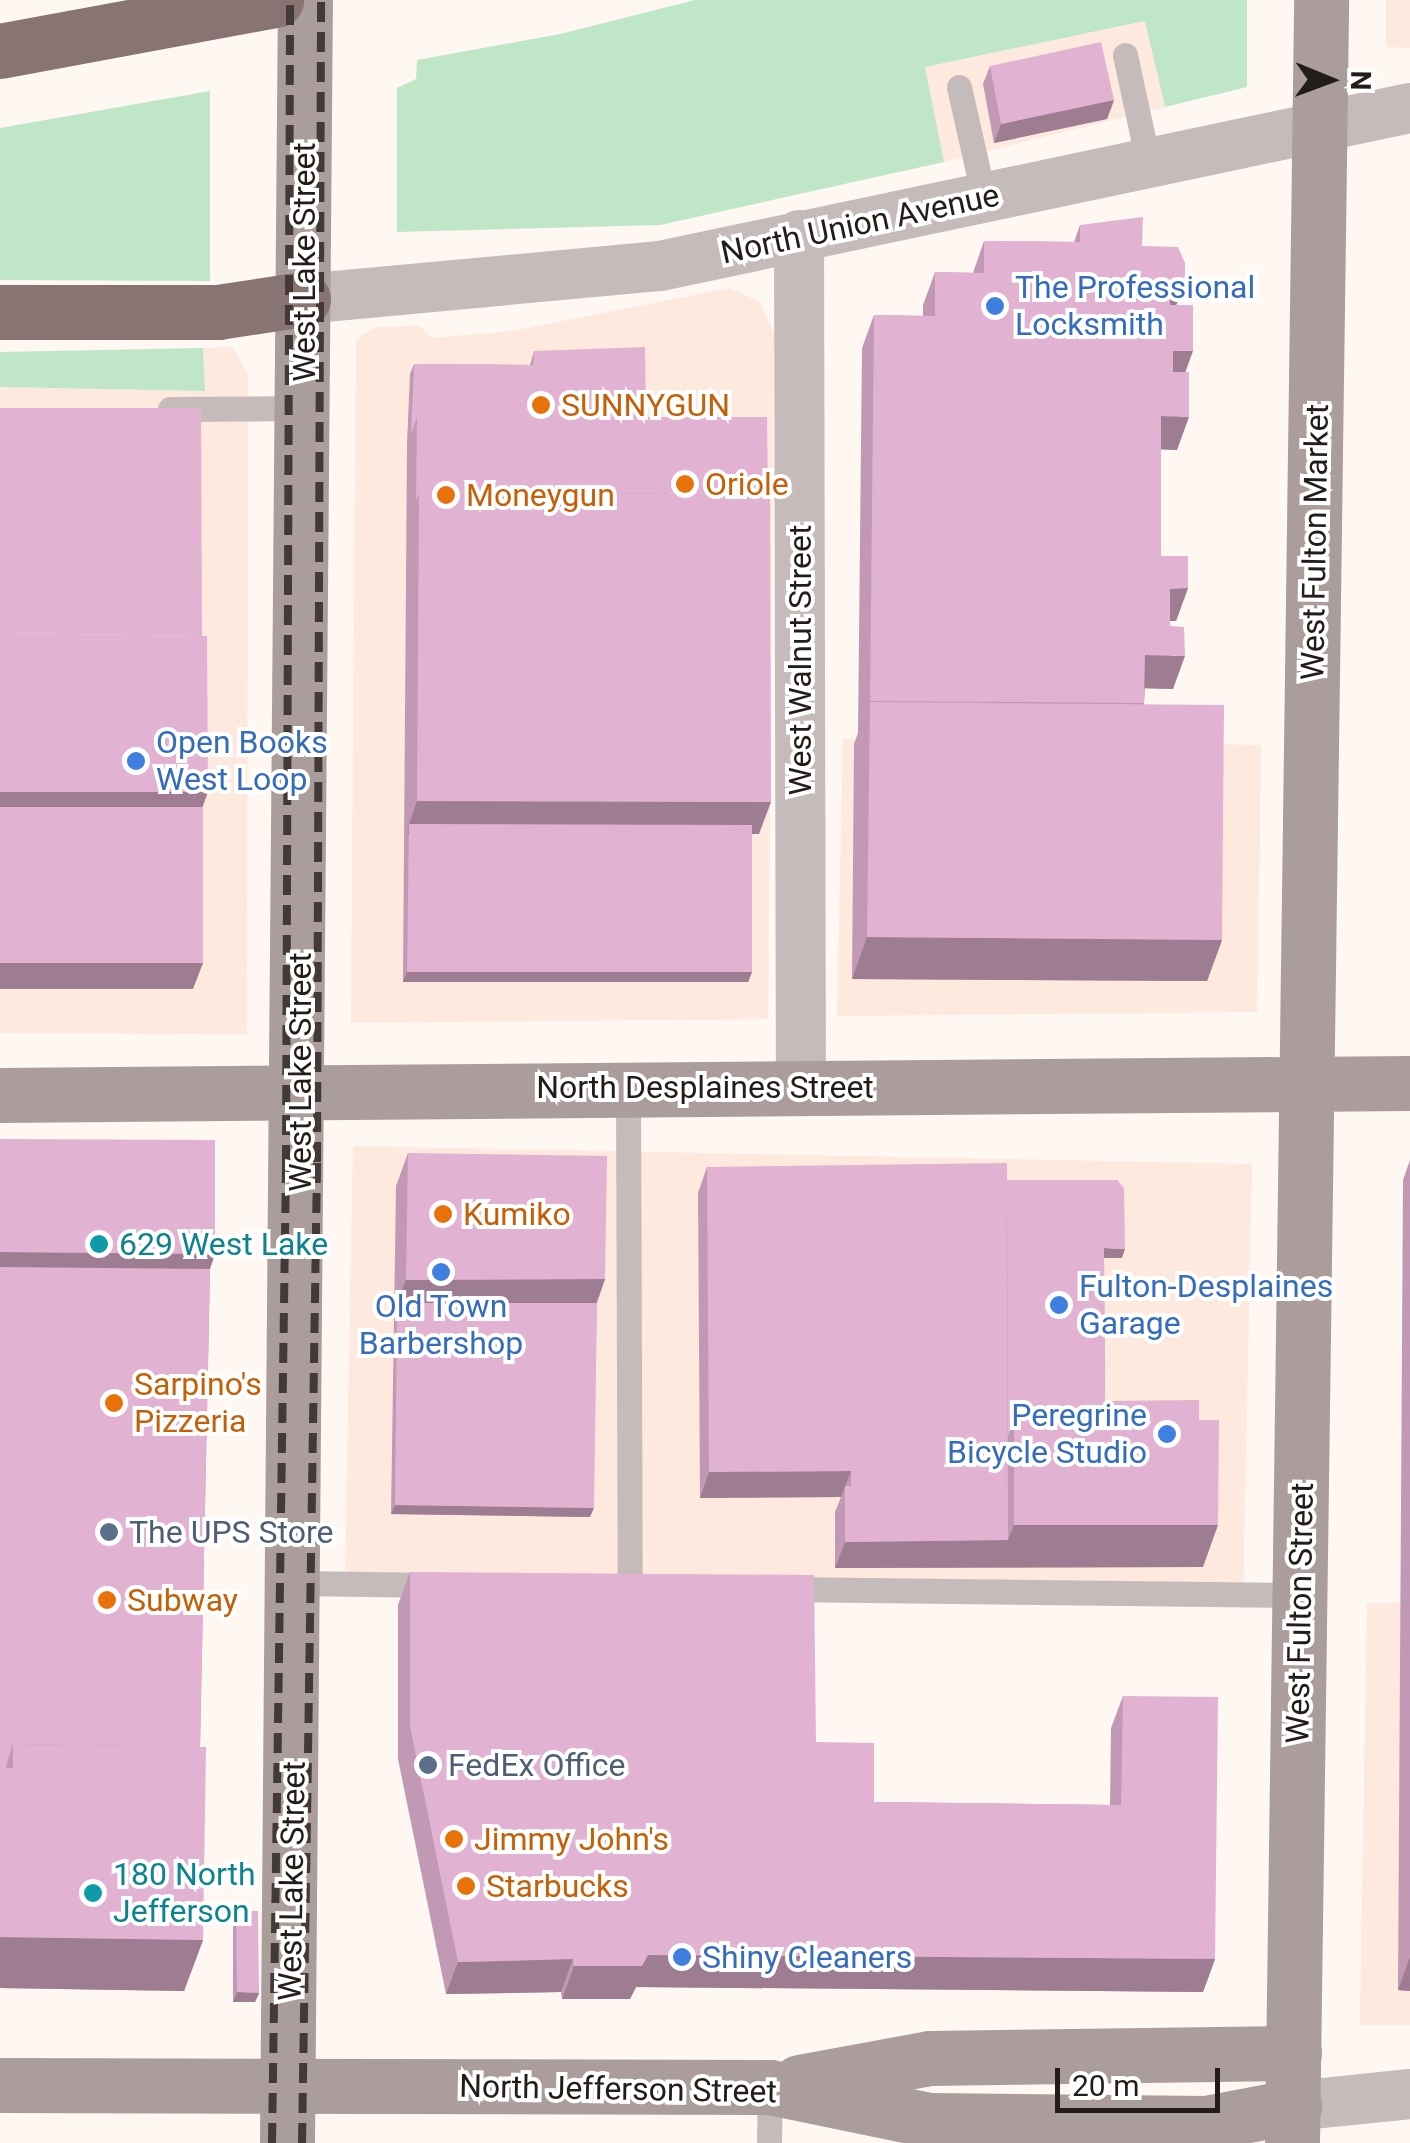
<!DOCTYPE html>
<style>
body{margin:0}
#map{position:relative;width:1410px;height:2143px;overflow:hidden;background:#fef7f2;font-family:Roboto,sans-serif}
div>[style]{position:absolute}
.built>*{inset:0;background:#fde9dd}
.green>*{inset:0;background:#bfe7c7}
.lane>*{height:25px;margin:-12.5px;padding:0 12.5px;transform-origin:12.5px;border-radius:12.5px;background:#c4bbba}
.street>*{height:50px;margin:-25px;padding:0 25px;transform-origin:25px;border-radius:25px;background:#c4bbba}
.secondary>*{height:55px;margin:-27.5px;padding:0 27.5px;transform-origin:27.5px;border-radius:27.5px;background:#ab9d9b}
.highway>*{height:55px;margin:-27.5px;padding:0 27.5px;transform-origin:27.5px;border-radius:27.5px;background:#887472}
.rail>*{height:8px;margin-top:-4px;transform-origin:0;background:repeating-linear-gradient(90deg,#413a36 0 20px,transparent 0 30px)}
.wall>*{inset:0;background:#c299b4}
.shaded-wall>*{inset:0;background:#9e7d92}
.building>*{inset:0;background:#e1b2d1}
.dots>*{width:28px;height:28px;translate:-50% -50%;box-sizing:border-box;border:5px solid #fff;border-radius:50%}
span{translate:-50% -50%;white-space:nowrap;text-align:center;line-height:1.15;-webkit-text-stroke:8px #fff;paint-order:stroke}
.street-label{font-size:32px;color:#231d19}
.shop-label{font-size:32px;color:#366cbe}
.left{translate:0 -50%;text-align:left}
.right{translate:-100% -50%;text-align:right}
.food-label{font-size:32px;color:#c56008}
.culture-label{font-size:32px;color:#0d838f}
.service-label{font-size:32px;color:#4e5e75}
.north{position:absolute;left:1280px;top:30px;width:100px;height:100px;-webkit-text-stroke:8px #fff;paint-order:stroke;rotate:91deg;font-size:28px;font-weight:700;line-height:40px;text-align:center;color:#231d19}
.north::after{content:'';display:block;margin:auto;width:35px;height:45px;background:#231d19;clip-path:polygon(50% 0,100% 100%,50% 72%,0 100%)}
.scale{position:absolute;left:1055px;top:2068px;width:165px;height:45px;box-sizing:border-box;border:5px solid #231d19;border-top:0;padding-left:12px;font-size:30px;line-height:35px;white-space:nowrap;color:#231d19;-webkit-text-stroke:8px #fff;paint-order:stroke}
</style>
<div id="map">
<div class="built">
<i style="clip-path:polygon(1386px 0,1410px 0,1410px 48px,1386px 47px)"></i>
<i style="clip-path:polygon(1146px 21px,1165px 107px,944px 162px,925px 67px)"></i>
<i style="clip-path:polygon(730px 288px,760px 302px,774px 334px,768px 1019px,351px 1023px,356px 339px,377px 327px,420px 326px,431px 338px,512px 331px)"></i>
<i style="clip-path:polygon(232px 347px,248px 374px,247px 1034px,0 1033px,0 387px,204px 391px,203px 348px)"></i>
<i style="clip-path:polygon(843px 739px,1261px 745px,1257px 1012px,837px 1016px)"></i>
<i style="clip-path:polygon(353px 1146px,1252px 1164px,1243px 1594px,345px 1583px)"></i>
<i style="clip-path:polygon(1367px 1603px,1410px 1603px,1410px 2025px,1360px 2025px)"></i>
</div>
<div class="green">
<i style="clip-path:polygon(695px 0,1247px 0,1247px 87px,1165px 107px,1145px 21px,925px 67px,944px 162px,660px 225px,397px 232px,397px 88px,416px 79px,417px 60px,560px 34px)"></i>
<i style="clip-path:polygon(210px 91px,210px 281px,0 280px,0 128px)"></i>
<i style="clip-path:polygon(203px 348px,205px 391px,0 387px,0 352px)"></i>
</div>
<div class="lane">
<i style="left:1125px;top:55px;width:114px;rotate:77.8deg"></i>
<i style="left:959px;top:87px;width:114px;rotate:77.3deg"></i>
<i style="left:170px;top:409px;width:132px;rotate:-0.4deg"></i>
<i style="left:628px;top:1088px;width:499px;rotate:89.8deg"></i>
<i style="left:295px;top:1583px;width:145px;rotate:0.8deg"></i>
<i style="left:780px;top:1589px;width:520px;rotate:0.66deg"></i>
<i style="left:769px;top:2143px;width:56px;rotate:-89deg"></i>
</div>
<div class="street">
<i style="left:799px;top:235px;width:851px;rotate:89.87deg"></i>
<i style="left:303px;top:299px;width:359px;rotate:-5.3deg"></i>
<i style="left:660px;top:266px;width:766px;rotate:-11.9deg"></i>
<i style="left:1294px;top:2106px;width:117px;rotate:-5.9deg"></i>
</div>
<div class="secondary">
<i style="left:0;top:1095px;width:1410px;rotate:-0.49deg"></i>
<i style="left:799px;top:2082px;width:133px;rotate:-10.4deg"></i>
<i style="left:930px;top:2058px;width:364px;rotate:-0.8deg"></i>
<i style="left:0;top:2085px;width:770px;rotate:0.15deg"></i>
<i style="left:770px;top:2087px;width:163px;rotate:11.7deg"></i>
<i style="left:930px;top:2120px;width:276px;rotate:0.6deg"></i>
<i style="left:1206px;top:2123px;width:90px;rotate:-10.9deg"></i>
<i style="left:287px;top:2143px;width:2143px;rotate:-89.52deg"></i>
<i style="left:1292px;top:2143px;width:2143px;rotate:-89.22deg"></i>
</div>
<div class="highway">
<i style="left:0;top:51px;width:281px;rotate:-10.5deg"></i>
<i style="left:0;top:312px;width:218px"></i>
<i style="left:218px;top:312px;width:86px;rotate:-8.7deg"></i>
</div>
<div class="rail">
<i style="left:272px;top:2143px;width:978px;rotate:-89.18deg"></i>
<i style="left:286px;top:1165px;width:1165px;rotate:-89.8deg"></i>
<i style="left:302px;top:2143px;width:981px;rotate:-89.12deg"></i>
<i style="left:317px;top:1162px;width:1162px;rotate:-89.8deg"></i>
</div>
<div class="wall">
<i style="clip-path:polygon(990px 66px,1114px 100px,1107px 119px,994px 143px,983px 84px)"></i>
<i style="clip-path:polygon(1080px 225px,1142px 246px,1176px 305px,1185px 372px,1177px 450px,1161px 449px,1161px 556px,1188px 588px,1176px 621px,1170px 621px,1173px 689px,1145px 688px,1144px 704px,1222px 940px,1207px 981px,852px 979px,854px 744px,858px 733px,862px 348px,874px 315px,923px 316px,923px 305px,935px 272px,973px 273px,984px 241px,1074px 242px)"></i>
<i style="clip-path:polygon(534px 351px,646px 417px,759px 834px,752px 834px,752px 972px,748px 982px,403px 982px,407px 444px,410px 374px,414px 364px,530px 365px)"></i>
<i style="clip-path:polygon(0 1139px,215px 1254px,210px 1269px,200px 1747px,203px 1940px,184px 1991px,0 1988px)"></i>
<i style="clip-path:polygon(408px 1153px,605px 1279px,597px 1303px,590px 1517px,391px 1514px,396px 1186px)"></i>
<i style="clip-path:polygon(1410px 1160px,1410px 1991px,1398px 1990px,1403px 1180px)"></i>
<i style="clip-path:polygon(707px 1167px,1007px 1180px,1122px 1258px,1104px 1258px,1105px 1401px,1203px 1567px,835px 1568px,835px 1512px,841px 1497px,700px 1498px,698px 1193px)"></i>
<i style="clip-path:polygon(410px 1572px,816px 1742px,874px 1802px,1110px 1805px,1111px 1728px,1123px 1696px,1215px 1959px,1203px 1992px,636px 1987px,630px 1999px,562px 1999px,561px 1992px,446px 1994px,398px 1759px,398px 1605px)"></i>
<i style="clip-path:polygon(236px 1911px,259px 1993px,255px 2002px,233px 2002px,233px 1921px)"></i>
</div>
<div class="shaded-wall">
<i style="clip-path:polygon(1114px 100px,1107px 119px,994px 143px,1001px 124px)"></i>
<i style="clip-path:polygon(1170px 282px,1185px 282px,1173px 314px,1158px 314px)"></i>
<i style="clip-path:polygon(1173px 351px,1193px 351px,1181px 384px,1162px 384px)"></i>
<i style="clip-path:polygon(1161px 416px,1189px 417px,1177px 450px,1149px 449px)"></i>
<i style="clip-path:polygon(1188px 588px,1176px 621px,1158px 621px,1170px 589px)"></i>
<i style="clip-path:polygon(1145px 655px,1185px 656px,1173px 689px,1133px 688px)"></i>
<i style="clip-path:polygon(0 792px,208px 792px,193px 833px,0 833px)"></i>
<i style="clip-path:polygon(417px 801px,771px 802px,759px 834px,408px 834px,409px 824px)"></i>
<i style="clip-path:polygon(867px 937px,1222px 940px,1207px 981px,852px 979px)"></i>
<i style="clip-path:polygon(0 963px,203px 963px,193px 989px,0 989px)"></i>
<i style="clip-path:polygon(407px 972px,752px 972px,748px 982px,403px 982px)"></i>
<i style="clip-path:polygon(1104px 1248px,1125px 1249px,1122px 1258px,1100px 1258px)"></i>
<i style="clip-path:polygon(0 1252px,215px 1254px,198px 1302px,0 1300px)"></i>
<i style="clip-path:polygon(605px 1279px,593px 1312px,397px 1303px,406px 1280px)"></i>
<i style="clip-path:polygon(851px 1471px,841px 1497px,700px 1498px,709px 1472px)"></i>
<i style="clip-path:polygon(395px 1505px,594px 1508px,590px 1517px,391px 1514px)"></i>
<i style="clip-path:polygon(1014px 1525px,1218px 1525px,1203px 1567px,835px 1568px,845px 1542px,1008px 1540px)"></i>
<i style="clip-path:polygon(0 1937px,203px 1940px,184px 1991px,0 1988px)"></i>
<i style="clip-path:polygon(648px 1955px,1215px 1959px,1203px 1992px,636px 1987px,630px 1999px,562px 1999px,574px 1966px)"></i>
<i style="clip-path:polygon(1410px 1957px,1410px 1991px,1398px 1990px)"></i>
<i style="clip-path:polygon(573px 1959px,561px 1992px,446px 1994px,458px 1962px)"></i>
<i style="clip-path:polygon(237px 1992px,259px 1993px,255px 2002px,233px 2002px)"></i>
</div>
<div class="building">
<i style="clip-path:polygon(1101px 42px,1114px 100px,1001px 124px,990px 66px)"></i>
<i style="clip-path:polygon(1143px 217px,1142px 246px,1178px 247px,1185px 263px,1185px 282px,1170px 282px,1170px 305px,1193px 305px,1193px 351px,1173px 351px,1173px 372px,1189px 372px,1189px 417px,1161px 416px,1161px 556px,1188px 556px,1188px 588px,1170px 589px,1170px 626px,1184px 627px,1185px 656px,1145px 655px,1144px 703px,870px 701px,874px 315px,935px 316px,935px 272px,984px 273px,984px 241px,1080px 242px,1080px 225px)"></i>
<i style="clip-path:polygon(645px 347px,646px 417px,417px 417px,411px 434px,414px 364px,533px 365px,534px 351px)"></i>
<i style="clip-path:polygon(0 408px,201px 408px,202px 636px,0 633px)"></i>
<i style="clip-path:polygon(417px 417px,767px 417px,768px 493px,419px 494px,416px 500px)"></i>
<i style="clip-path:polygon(770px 493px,771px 802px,417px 801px,419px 494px)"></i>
<i style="clip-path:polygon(0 633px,207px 636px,208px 792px,0 792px)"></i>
<i style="clip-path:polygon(870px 702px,1224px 705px,1222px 940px,867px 937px)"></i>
<i style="clip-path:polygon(0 807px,203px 807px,203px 963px,0 963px)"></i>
<i style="clip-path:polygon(409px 824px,752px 825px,752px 972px,407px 972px)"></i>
<i style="clip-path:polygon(0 1139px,215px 1140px,215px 1254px,0 1252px)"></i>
<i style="clip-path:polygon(408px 1153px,607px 1156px,605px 1279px,406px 1280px)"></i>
<i style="clip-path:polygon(1007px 1163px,1008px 1540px,845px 1542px,845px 1486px,851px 1486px,851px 1471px,709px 1472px,707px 1167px)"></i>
<i style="clip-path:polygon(1007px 1180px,1117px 1180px,1124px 1188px,1125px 1249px,1104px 1248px,1105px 1401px,1199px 1400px,1199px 1420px,1014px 1420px,1008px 1436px)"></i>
<i style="clip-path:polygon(0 1267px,210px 1269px,200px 1747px,13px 1744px,7px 1763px,6px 1768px,0 1768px)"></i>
<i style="clip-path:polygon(397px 1303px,597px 1303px,594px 1508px,395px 1505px)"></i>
<i style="clip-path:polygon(1014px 1420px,1219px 1420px,1218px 1525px,1014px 1525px)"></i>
<i style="clip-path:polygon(410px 1572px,814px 1575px,816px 1742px,874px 1743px,874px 1802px,1121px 1805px,1123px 1696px,1218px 1697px,1215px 1959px,648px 1955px,642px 1966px,574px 1966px,573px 1959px,458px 1962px,410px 1726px)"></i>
<i style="clip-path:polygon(13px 1744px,206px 1747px,203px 1940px,0 1937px,0 1768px,13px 1768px)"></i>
<i style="clip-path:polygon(236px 1911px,258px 1911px,259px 1993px,237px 1992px)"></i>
</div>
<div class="dots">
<i style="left:995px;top:306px;background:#3f7fe0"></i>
<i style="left:541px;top:405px;background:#e8710a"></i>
<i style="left:685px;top:484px;background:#e8710a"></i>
<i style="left:446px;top:495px;background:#e8710a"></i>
<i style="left:136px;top:761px;background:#3f7fe0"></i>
<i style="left:443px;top:1214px;background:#e8710a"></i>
<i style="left:99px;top:1244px;background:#0f9aa8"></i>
<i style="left:441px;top:1272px;background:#3f7fe0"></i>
<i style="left:1059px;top:1305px;background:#3f7fe0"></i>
<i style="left:114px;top:1403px;background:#e8710a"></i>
<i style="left:1167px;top:1434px;background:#3f7fe0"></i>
<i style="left:109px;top:1532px;background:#5c6f8a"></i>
<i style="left:107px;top:1600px;background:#e8710a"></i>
<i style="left:428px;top:1765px;background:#5c6f8a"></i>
<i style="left:454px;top:1839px;background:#e8710a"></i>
<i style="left:466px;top:1886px;background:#e8710a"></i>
<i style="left:93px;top:1893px;background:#0f9aa8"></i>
<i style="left:682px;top:1957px;background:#3f7fe0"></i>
</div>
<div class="street-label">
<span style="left:860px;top:224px;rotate:-12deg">North Union Avenue</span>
<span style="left:304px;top:262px;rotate:-90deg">West Lake Street</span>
<span style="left:1315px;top:542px;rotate:-89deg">West Fulton Market</span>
<span style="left:800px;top:660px;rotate:-90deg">West Walnut Street</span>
<span style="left:300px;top:1072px;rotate:-90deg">West Lake Street</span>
<span style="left:705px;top:1087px">North Desplaines Street</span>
<span style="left:1300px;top:1613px;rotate:-89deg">West Fulton Street</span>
<span style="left:292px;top:1881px;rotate:-89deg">West Lake Street</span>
<span style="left:618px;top:2089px;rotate:1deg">North Jefferson Street</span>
</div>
<div class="shop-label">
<span class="left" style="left:1015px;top:306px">The Professional<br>Locksmith</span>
<span class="left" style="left:156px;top:761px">Open Books<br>West Loop</span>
<span class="left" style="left:1079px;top:1305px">Fulton-Desplaines<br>Garage</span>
<span style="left:441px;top:1325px">Old Town<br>Barbershop</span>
<span class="right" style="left:1147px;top:1434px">Peregrine<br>Bicycle Studio</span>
<span class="left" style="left:702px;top:1957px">Shiny Cleaners</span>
</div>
<div class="food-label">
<span class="left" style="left:561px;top:405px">SUNNYGUN</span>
<span class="left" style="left:705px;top:484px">Oriole</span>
<span class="left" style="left:466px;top:495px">Moneygun</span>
<span class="left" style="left:463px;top:1214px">Kumiko</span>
<span class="left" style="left:134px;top:1403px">Sarpino's<br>Pizzeria</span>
<span class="left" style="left:127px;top:1600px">Subway</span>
<span class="left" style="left:474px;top:1839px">Jimmy John's</span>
<span class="left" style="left:486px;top:1886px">Starbucks</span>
</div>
<div class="culture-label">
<span class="left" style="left:119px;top:1244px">629 West Lake</span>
<span class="left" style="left:113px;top:1893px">180 North<br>Jefferson</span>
</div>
<div class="service-label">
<span class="left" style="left:129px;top:1532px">The UPS Store</span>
<span class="left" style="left:448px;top:1765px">FedEx Office</span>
</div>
<div class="north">N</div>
<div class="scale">20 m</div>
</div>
